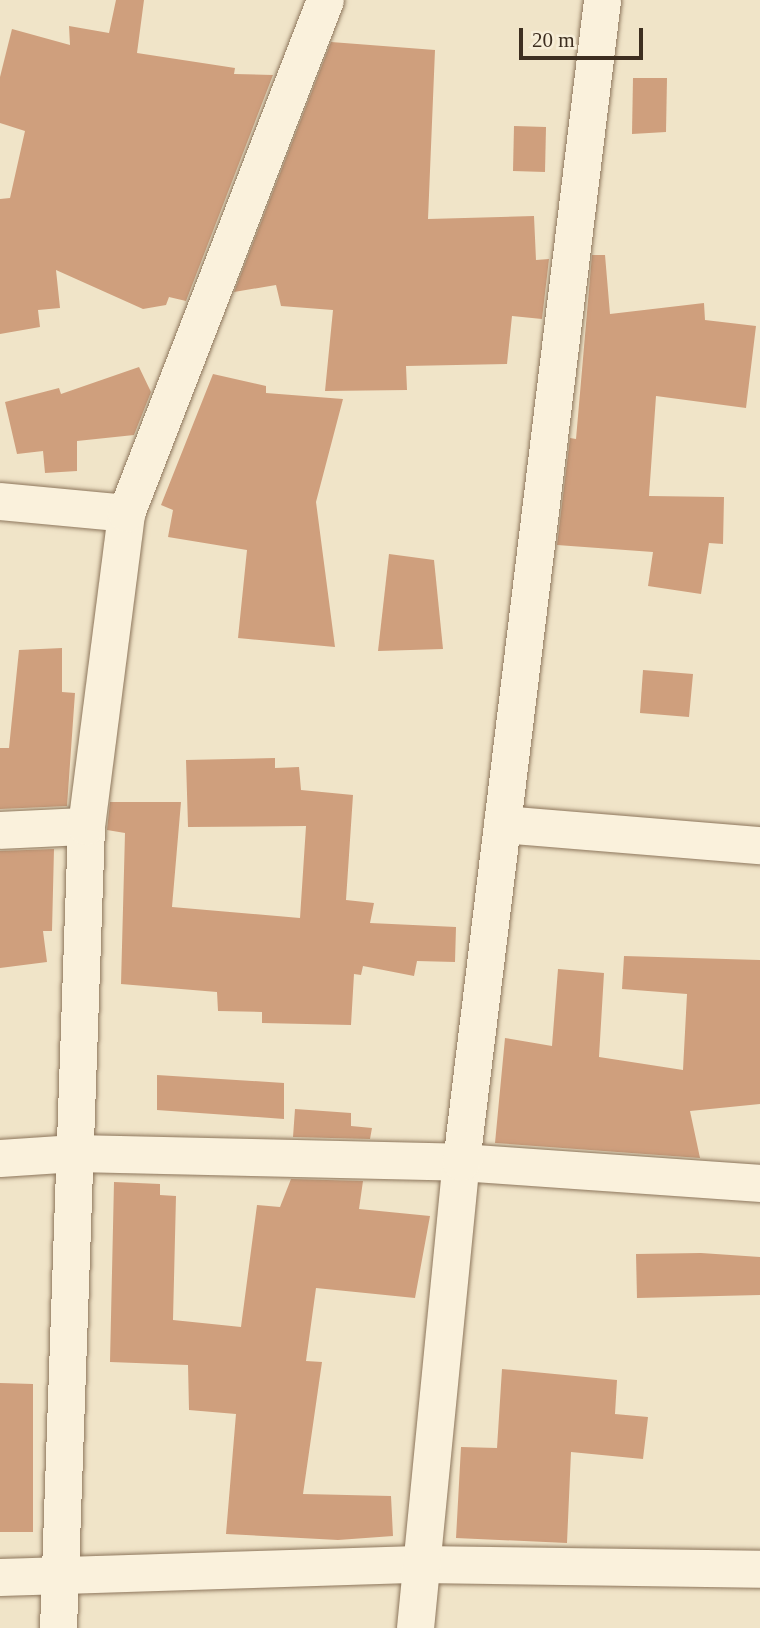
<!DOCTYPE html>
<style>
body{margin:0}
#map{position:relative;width:760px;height:1628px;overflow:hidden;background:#f0e4c8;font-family:"Times New Roman",serif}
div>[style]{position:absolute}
.building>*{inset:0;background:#cf9f7d}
.roads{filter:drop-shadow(0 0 2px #8d765c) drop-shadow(0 0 2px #8d765c)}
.street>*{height:37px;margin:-18.5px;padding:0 18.5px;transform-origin:18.5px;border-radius:18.5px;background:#faf1dc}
span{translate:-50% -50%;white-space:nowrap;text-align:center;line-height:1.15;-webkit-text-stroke:5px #f7eed8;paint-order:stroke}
.scale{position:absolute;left:519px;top:28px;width:124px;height:32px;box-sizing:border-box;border:4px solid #3d2e20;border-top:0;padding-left:9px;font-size:21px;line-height:24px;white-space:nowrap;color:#3d2e20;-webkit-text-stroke:5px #f7eed8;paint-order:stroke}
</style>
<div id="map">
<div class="building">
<i style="clip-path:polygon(116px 0,144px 0,137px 53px,235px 68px,234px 74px,273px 75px,186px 301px,169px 297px,166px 305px,143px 309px,56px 270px,60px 308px,38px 310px,40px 327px,0 334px,0 199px,10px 198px,25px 131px,0 123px,0 77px,12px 29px,70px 45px,69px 26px,109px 33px)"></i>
<i style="clip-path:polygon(331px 42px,435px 50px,428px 219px,534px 216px,536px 260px,549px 259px,542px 319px,512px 316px,507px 364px,406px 366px,407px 390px,325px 391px,333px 310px,281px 306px,276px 285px,234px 292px)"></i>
<i style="clip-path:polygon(633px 78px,667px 78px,666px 132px,632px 134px)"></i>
<i style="clip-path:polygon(514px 126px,546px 127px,545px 172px,513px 171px)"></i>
<i style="clip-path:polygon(592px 255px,605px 255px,610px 314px,704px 303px,705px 320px,756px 326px,746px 408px,656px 396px,649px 496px,724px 497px,723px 544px,709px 543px,701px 594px,648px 586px,653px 552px,557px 545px,570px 438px,576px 439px)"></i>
<i style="clip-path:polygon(139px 367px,151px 392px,134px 435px,77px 441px,77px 471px,45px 473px,43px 451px,17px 454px,5px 402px,59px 388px,61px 394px)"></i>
<i style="clip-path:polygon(213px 374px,266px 386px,266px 393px,343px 399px,316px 502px,335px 647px,238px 638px,247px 550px,168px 537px,173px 510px,161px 505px)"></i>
<i style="clip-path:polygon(389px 554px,434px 560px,443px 649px,378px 651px)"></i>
<i style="clip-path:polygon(62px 648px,62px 692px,75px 693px,67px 806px,0 809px,0 748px,9px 748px,19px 650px)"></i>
<i style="clip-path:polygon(643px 670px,693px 674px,689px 717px,640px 713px)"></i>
<i style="clip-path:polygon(275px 758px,275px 768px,299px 767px,301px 790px,353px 795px,346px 900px,374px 903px,370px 923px,456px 927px,455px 962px,417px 961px,414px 976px,363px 966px,361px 975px,354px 974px,351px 1025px,262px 1023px,262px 1012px,218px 1011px,217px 992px,121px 984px,125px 833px,107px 830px,110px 802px,181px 802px,172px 907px,300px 918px,306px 826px,188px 827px,186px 760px)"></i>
<i style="clip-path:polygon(54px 849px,52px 931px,43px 931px,47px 962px,0 968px,0 851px)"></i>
<i style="clip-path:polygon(624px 956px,760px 960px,760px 1104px,690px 1111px,700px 1158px,495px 1143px,505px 1038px,552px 1046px,558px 969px,604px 973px,599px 1057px,683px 1070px,687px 994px,622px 989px)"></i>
<i style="clip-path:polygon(157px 1075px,284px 1083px,284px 1119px,157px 1110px)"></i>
<i style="clip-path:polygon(295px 1109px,351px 1113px,351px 1126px,372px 1128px,370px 1139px,293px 1137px)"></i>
<i style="clip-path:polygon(291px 1179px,363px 1181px,359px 1209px,430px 1216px,415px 1298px,316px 1288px,306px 1361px,322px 1362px,303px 1494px,391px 1496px,393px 1536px,338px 1540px,226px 1534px,236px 1414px,189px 1410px,188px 1365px,110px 1362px,114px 1182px,160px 1184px,160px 1195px,176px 1196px,173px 1320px,241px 1327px,257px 1205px,280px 1207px)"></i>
<i style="clip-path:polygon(701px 1253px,760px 1257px,760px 1295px,637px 1298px,636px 1254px)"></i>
<i style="clip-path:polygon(502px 1369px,617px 1380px,615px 1414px,648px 1417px,643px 1459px,571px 1452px,567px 1543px,456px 1538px,461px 1447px,497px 1448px)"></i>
<i style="clip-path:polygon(0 1383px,33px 1384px,33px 1532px,0 1532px)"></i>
</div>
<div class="roads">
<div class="street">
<i style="left:0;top:501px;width:127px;rotate:5.4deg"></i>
<i style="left:502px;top:824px;width:259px;rotate:4.7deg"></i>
<i style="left:0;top:830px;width:86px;rotate:-2.7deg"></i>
<i style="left:0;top:1158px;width:75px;rotate:-3.8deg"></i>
<i style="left:75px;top:1153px;width:386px;rotate:1.3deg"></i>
<i style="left:461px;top:1162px;width:300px;rotate:4deg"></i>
<i style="left:0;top:1577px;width:418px;rotate:-1.8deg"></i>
<i style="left:418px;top:1564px;width:342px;rotate:0.8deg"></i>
<i style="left:58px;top:1628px;width:802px;rotate:-88deg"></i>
<i style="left:86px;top:826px;width:316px;rotate:-82.7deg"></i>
<i style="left:126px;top:513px;width:550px;rotate:-68.8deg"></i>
<i style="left:415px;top:1628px;width:468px;rotate:-84.4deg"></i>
<i style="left:461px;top:1162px;width:1171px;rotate:-83.08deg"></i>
</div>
</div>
<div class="scale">20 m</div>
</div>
